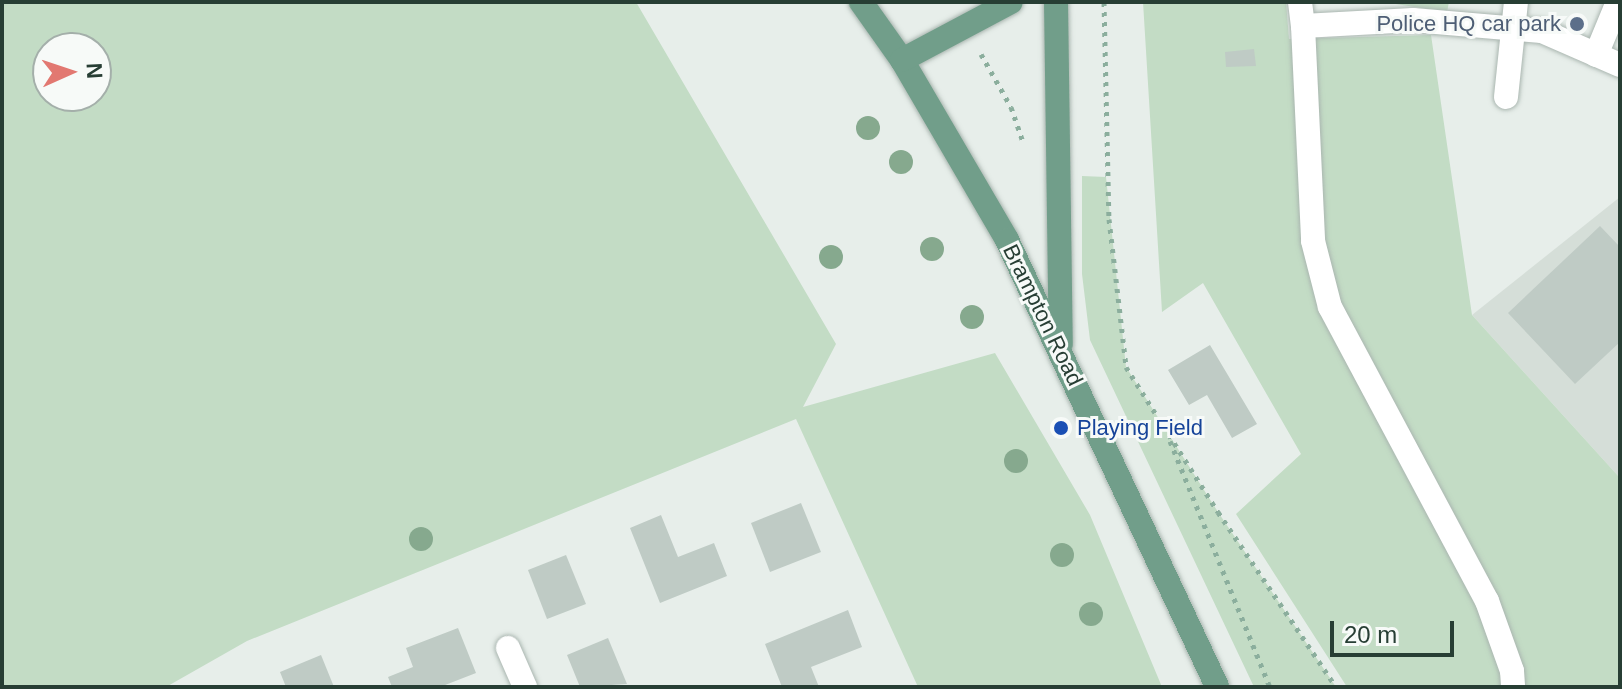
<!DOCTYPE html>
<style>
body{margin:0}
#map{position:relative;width:1622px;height:689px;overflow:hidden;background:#e7eeea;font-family:Arial,sans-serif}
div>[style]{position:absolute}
.built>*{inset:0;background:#d5ded8}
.green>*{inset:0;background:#c3dcc5}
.building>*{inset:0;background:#bfcbc5}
.path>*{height:5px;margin-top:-2.5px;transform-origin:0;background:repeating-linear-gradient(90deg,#8bae9d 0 4px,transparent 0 10px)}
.roads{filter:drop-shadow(0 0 2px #aab6b0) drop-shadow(0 0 2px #aab6b0)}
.minor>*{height:24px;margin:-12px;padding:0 12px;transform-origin:12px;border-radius:12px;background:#fff}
.major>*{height:24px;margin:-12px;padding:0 12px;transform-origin:12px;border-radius:12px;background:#719e8a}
.trees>*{width:24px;height:24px;margin:-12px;border-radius:50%;background:#86a98e}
.dots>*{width:22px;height:22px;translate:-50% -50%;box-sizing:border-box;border:4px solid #f7faf8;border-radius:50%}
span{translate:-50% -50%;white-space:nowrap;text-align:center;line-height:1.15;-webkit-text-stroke:6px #f7faf8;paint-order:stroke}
.service-label{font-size:22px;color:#4e5e75}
.right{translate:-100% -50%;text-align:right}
.street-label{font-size:22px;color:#273e34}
.transit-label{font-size:22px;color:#164399}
.left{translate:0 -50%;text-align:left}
.frame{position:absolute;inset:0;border:4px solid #273e34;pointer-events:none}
.north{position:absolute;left:32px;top:32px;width:80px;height:80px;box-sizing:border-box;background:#f7faf8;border:2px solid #a4afaa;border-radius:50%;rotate:87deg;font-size:22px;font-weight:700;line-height:32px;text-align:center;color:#273e34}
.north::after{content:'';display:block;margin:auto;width:28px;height:36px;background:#e27871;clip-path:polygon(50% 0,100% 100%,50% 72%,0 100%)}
.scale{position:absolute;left:1330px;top:621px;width:124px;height:36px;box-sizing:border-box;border:4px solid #273e34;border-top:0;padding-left:10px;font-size:24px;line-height:28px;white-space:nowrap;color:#273e34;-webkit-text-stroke:6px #f7faf8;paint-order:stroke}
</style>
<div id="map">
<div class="built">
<i style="clip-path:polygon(1620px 197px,1620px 478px,1472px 315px)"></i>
</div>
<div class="green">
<i style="clip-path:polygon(evenodd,2px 2px,636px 2px,836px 344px,803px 407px,995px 353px,1090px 515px,1162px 687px,918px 687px,796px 419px,247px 641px,166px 687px,2px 687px,2px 2px,96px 48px,96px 96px,48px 96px,48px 48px,96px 48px)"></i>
<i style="clip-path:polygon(1143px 2px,1286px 2px,1289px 39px,1431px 35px,1472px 315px,1620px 478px,1620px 687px,1347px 687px,1236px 514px,1301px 454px,1203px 283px,1162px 312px)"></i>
<i style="clip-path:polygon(1383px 2px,1449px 2px,1447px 12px)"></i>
<i style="clip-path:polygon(1082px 176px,1106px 177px,1126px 367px,1218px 512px,1336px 687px,1254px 687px,1090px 340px,1082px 274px)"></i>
</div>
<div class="building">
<i style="clip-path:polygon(1254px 49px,1256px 66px,1226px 67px,1225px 52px)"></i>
<i style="clip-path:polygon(1600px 226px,1620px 247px,1620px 342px,1575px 384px,1508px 313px)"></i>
<i style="clip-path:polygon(1210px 345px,1257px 424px,1232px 438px,1207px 395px,1189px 405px,1168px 370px)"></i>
<i style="clip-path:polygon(801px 503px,821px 552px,770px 572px,751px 523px)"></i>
<i style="clip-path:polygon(661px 515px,678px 557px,714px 543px,727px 576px,660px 603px,630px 528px)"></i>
<i style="clip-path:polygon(566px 555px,586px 604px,547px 619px,528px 570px)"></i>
<i style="clip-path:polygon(848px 610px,862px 647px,811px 667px,819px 687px,782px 687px,765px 644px)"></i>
<i style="clip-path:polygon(458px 628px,476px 673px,440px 687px,392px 687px,388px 677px,413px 667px,406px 648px)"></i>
<i style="clip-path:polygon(608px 638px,627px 684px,580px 687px,567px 655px)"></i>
<i style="clip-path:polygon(321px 655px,334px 687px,286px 687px,280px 672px)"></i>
</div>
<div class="path">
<i style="left:1104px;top:2px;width:217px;rotate:88.7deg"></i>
<i style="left:1109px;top:219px;width:149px;rotate:83.4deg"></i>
<i style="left:1126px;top:367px;width:172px;rotate:57.6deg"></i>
<i style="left:1218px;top:512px;width:211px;rotate:56deg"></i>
<i style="left:981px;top:54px;width:61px;rotate:60.5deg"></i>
<i style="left:1011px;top:107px;width:37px;rotate:71deg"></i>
<i style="left:1170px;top:441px;width:266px;rotate:67.9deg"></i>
</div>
<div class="roads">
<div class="minor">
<i style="left:1300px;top:2px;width:24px;rotate:83deg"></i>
<i style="left:1303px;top:26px;width:110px;rotate:-3.1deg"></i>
<i style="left:1413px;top:20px;width:129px;rotate:4.9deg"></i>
<i style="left:1542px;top:31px;width:85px;rotate:23.6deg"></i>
<i style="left:1303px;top:26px;width:215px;rotate:87.3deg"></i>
<i style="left:1313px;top:241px;width:68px;rotate:75.6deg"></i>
<i style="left:1330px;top:307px;width:333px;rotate:61.9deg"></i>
<i style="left:1487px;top:601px;width:74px;rotate:70.3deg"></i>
<i style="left:1512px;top:671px;width:16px;rotate:86deg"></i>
<i style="left:1596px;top:55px;width:57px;rotate:-67.5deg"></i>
<i style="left:1506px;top:97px;width:96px;rotate:-84deg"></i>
<i style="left:508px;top:648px;width:43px;rotate:66.4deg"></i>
</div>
<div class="major">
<i style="left:861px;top:2px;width:71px;rotate:54.7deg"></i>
<i style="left:902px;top:60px;width:208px;rotate:59.7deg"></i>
<i style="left:1007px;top:240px;width:494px;rotate:64.8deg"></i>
<i style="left:1056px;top:2px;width:342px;rotate:89.2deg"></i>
<i style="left:902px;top:60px;width:123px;rotate:-28deg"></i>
</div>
</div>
<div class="trees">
<i style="left:868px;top:128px"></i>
<i style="left:901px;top:162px"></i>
<i style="left:932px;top:249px"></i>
<i style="left:831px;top:257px"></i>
<i style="left:972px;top:317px"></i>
<i style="left:1016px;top:461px"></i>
<i style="left:421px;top:539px"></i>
<i style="left:1062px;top:555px"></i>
<i style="left:1091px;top:614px"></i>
</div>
<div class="dots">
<i style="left:1577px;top:24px;background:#5c6f8a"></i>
<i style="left:1061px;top:428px;background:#1a4fb4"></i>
</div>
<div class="service-label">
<span class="right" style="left:1561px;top:24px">Police HQ car park</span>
</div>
<div class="street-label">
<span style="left:1043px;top:315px;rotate:64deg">Brampton Road</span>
</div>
<div class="transit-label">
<span class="left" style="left:1077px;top:428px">Playing Field</span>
</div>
<div class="frame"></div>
<div class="north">N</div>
<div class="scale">20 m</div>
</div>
